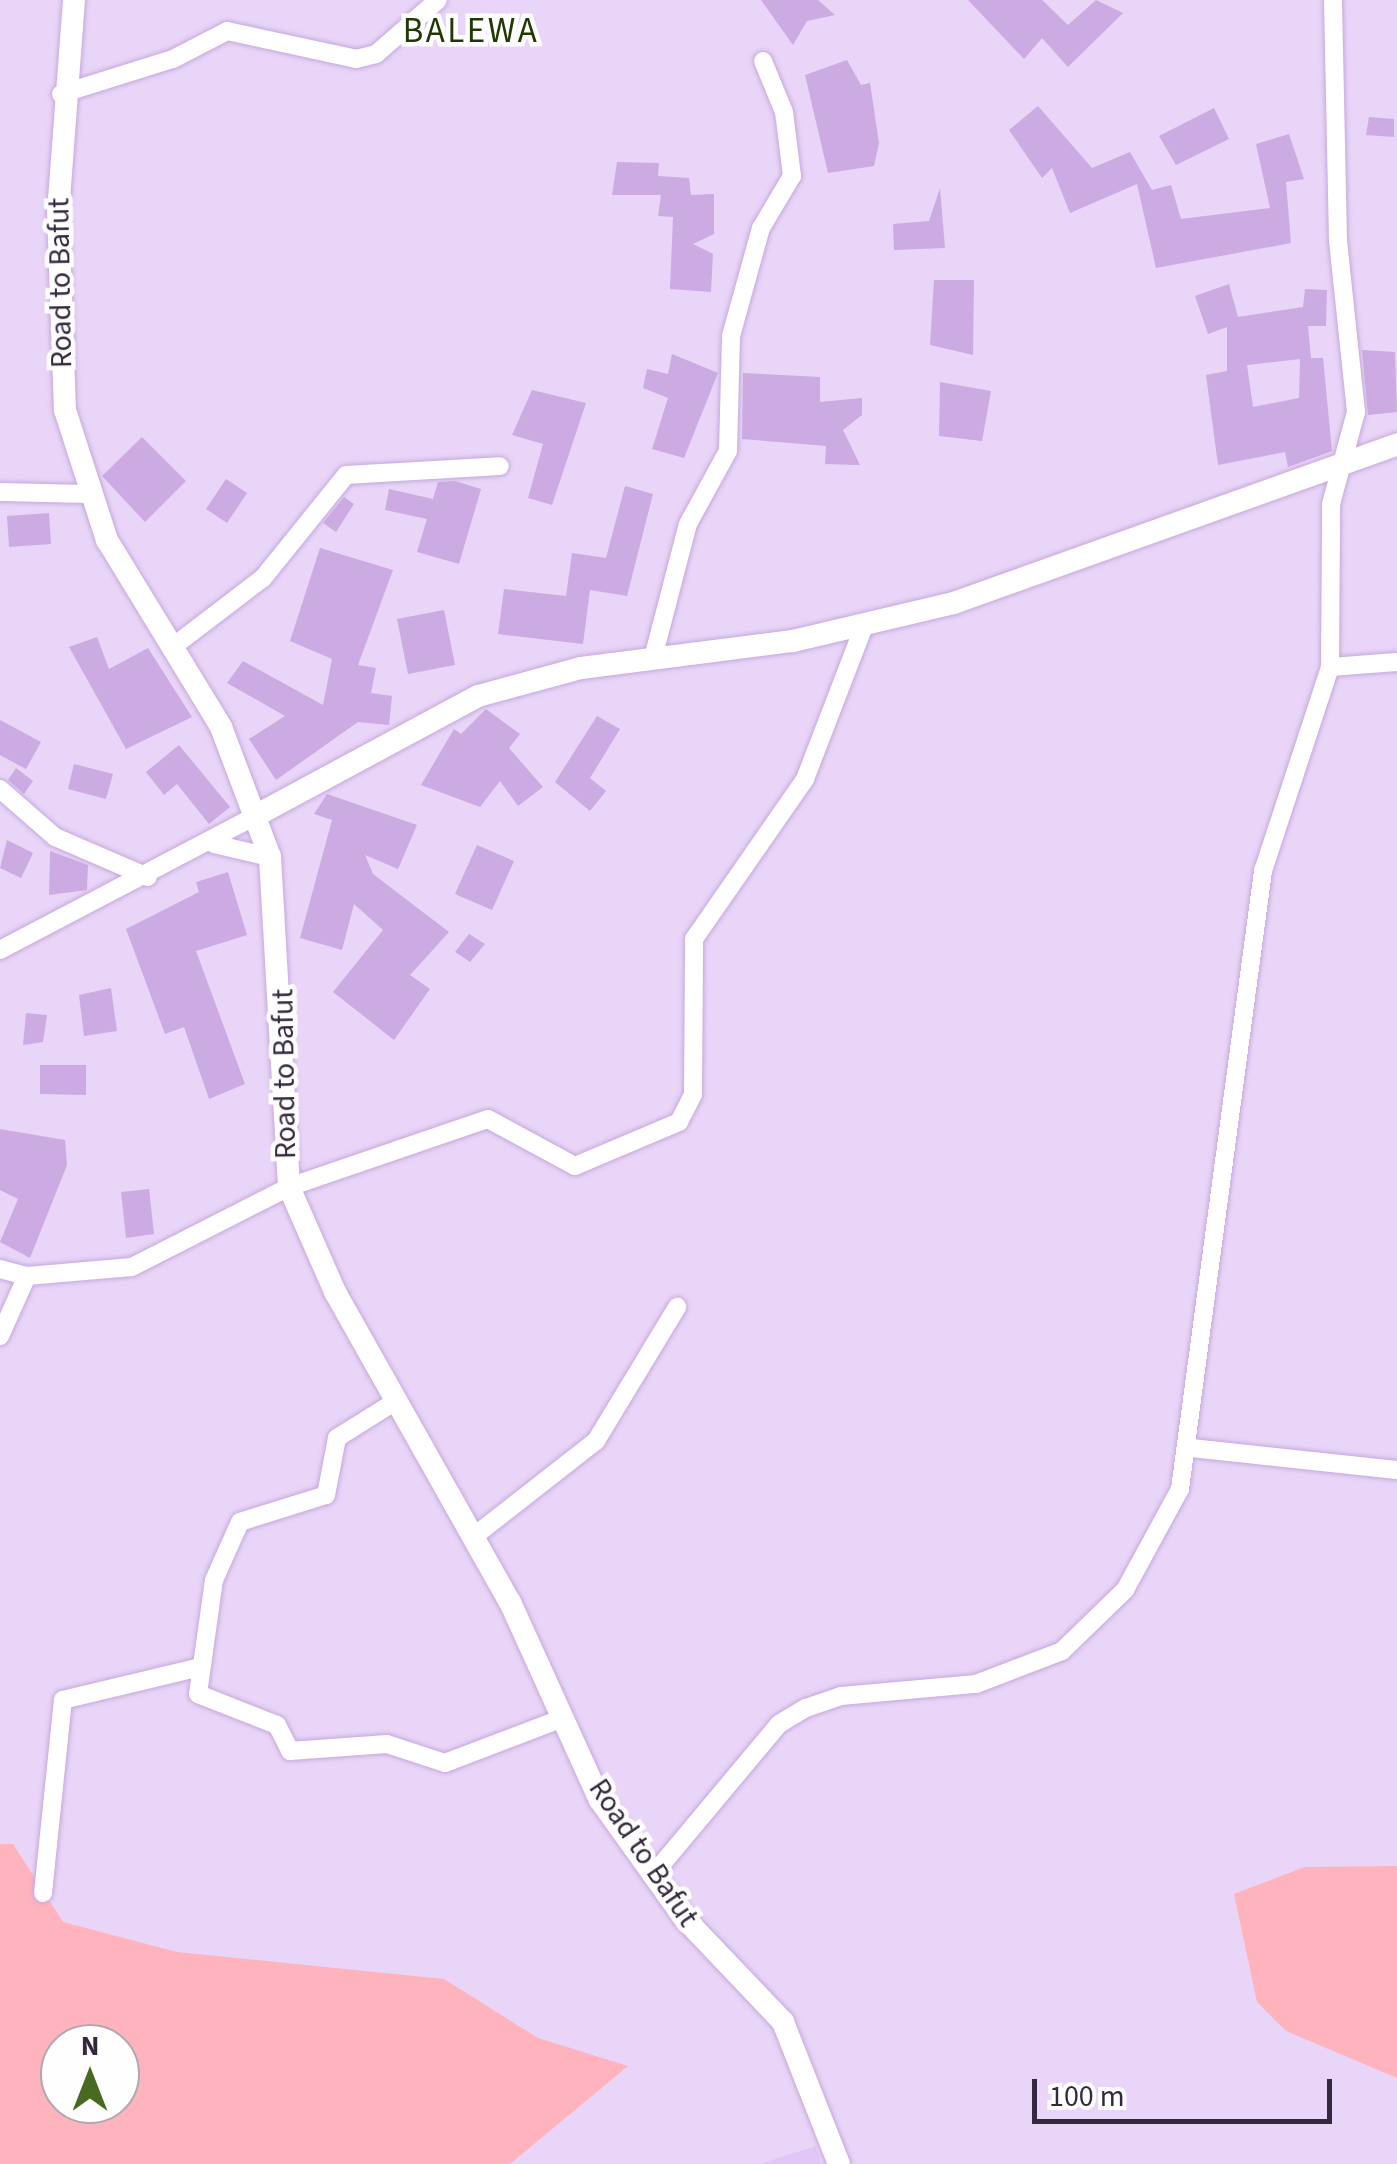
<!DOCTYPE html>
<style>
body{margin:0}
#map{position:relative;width:1397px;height:2164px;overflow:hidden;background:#e8d5f7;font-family:"Source Sans 3",sans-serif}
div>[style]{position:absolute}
.built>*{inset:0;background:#e2c6f8}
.green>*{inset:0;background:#ffb3bd}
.building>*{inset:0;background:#cbabe2}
.roads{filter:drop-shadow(0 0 2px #c6a7de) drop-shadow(0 0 2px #c6a7de)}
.minor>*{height:18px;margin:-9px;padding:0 9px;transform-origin:9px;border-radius:9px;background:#fff}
.tertiary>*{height:22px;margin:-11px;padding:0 11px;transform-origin:11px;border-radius:11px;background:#fff}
span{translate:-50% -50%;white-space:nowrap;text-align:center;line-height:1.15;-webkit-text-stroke:9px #fefefe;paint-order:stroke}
.street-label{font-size:30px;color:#35283e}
.quarter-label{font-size:35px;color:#223804;letter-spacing:2.5px}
.north{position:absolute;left:40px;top:2024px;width:100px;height:100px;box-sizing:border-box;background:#fefefe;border:2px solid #aea8b1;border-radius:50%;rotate:0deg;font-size:28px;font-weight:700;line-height:40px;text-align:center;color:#35283e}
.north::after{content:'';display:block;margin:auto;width:35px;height:45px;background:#486920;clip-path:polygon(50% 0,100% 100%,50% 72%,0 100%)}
.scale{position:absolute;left:1032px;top:2079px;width:300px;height:45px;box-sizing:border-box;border:5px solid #35283e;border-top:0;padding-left:12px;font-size:30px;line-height:35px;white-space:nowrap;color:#35283e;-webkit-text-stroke:8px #fefefe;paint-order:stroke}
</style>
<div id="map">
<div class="built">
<i style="clip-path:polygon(816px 2146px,821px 2164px,760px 2164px)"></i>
</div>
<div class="green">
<i style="clip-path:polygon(evenodd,0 1844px,13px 1844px,63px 1922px,177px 1952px,444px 1979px,538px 2038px,628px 2066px,510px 2164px,0 2164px,0 1844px,60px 2044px,120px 2044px,120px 2104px,60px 2104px,60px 2044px)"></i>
<i style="clip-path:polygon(1397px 1866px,1397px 2078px,1286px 2031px,1257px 2002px,1234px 1894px,1305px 1867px)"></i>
</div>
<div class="building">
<i style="clip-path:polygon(761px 0,818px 0,835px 15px,807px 21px,793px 45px)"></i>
<i style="clip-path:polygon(968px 0,1042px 0,1068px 25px,1096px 0,1123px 13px,1068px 67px,1042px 38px,1024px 59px)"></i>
<i style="clip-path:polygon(847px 60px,861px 85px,870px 83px,879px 143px,874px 166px,828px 173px,805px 75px)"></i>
<i style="clip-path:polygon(1038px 106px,1092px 168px,1130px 152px,1152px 190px,1171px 185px,1181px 219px,1270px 208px,1256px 144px,1289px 134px,1304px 179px,1286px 182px,1291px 243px,1156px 268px,1137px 184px,1070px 213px,1052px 168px,1042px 178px,1009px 130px)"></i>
<i style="clip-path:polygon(1214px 108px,1229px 139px,1176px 165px,1159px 136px)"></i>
<i style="clip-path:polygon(1369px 117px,1394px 119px,1394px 137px,1366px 135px)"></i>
<i style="clip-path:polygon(617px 162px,659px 163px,658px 176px,689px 178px,691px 195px,714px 194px,714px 234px,693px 244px,713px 254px,711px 292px,670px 289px,673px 217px,658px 216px,661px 195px,612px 195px)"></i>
<i style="clip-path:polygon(940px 188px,945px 248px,894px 250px,893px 224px,929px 221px)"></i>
<i style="clip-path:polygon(934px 280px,974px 280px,973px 355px,930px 345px)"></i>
<i style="clip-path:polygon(evenodd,1229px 284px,1238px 317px,1303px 307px,1305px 289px,1327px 290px,1326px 326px,1308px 326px,1311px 358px,1323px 358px,1332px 451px,1288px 467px,1285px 452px,1218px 465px,1206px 375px,1227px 371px,1227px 327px,1208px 334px,1195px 296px,1229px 284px,1300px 359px,1299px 398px,1253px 407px,1247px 365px,1300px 359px)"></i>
<i style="clip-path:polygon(1362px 350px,1395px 352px,1397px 412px,1368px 415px)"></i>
<i style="clip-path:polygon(672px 354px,718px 373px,684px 458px,652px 449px,668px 398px,643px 388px,647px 369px,668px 374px)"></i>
<i style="clip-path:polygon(743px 373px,820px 377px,820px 402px,862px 398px,862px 415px,843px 430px,860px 465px,825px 464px,826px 446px,742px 439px)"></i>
<i style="clip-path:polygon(940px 382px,991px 391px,982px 441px,939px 436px)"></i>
<i style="clip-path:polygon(532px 390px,586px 403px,552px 505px,528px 498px,543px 444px,512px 435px)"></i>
<i style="clip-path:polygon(142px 437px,186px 481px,145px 522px,102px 476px)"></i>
<i style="clip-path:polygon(226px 479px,247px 493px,227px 523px,206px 509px)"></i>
<i style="clip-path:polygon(455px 481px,481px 489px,459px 564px,417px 552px,427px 519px,385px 510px,389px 489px,433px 499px,438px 482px)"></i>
<i style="clip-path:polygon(625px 486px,653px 494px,627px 596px,590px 590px,583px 644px,498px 634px,504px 589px,566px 596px,572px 553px,606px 558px)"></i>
<i style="clip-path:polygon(344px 497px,354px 504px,336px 532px,323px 523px)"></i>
<i style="clip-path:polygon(49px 513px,51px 544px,9px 547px,7px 516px)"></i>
<i style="clip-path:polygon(320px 548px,393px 570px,358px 665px,376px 668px,371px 693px,392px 696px,389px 725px,358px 722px,276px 780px,249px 739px,285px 716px,227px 683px,243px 661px,323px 705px,332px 659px,290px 641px)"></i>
<i style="clip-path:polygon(444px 610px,455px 665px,408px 674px,397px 619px)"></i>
<i style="clip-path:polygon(97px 637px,109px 669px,148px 648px,192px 717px,126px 749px,69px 647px)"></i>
<i style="clip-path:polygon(486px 709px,520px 734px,509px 748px,543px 787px,518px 806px,500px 781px,480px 807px,421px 785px,454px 729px,461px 734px)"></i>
<i style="clip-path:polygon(597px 716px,620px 729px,590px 778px,606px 791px,590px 811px,555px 782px)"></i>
<i style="clip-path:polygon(0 720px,41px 742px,26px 769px,0 755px)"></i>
<i style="clip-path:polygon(179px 745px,230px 807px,209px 824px,177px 784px,164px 795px,146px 772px)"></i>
<i style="clip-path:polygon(74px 764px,113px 774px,106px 799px,68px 789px)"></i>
<i style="clip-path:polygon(16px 768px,33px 781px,24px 794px,8px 780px)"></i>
<i style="clip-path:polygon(327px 794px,417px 825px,398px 869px,365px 855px,373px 874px,449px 932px,410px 975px,430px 989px,394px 1040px,333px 992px,383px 930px,354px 904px,342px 950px,300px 938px,332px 820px,314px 814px)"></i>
<i style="clip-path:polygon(7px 840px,33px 853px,21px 878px,0 868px)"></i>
<i style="clip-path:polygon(477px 845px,514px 861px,492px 910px,455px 894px)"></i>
<i style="clip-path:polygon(50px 851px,88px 865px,87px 890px,49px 895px)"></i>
<i style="clip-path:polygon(228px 872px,247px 935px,196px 951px,245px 1084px,209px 1099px,184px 1027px,165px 1034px,126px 929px,199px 892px,196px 882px)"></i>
<i style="clip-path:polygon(469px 934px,485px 944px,470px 962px,455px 952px)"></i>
<i style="clip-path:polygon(111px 988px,117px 1031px,84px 1036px,79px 995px)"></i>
<i style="clip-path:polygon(26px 1013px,47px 1015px,43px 1042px,23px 1045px)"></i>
<i style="clip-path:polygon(40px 1065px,86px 1065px,86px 1095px,40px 1094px)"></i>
<i style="clip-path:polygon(0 1129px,65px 1140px,67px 1165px,30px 1258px,0 1242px,18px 1199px,0 1190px)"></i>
<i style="clip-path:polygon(149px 1189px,154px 1234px,126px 1238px,121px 1192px)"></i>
</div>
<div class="roads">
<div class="minor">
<i style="left:61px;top:94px;width:117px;rotate:-17.4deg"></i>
<i style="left:173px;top:59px;width:61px;rotate:-27.4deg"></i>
<i style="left:227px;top:31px;width:132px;rotate:12.2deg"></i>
<i style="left:356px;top:59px;width:21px;rotate:-14deg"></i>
<i style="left:376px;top:54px;width:82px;rotate:-41.1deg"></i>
<i style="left:0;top:492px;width:88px;rotate:1.3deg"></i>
<i style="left:174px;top:646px;width:112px;rotate:-37.4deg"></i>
<i style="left:263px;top:578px;width:132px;rotate:-51.1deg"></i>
<i style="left:346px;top:475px;width:154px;rotate:-3.3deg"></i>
<i style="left:653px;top:658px;width:138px;rotate:-75.4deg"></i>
<i style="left:688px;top:524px;width:83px;rotate:-61.3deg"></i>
<i style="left:728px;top:451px;width:115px;rotate:-88.5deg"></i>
<i style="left:731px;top:336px;width:112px;rotate:-74.5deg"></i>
<i style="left:761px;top:228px;width:61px;rotate:-59.2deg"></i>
<i style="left:792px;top:176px;width:64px;rotate:-97.1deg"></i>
<i style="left:784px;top:112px;width:55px;rotate:-112.4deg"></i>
<i style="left:1330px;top:667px;width:67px;rotate:-4.3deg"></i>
<i style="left:0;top:789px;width:73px;rotate:41.1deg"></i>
<i style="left:55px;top:837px;width:101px;rotate:23.3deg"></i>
<i style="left:214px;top:844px;width:57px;rotate:13.1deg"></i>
<i style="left:0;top:950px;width:290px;rotate:-27.7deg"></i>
<i style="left:0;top:1269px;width:28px;rotate:15deg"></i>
<i style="left:27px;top:1276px;width:105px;rotate:-4.9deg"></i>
<i style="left:132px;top:1267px;width:176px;rotate:-27deg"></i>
<i style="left:289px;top:1187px;width:210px;rotate:-18.9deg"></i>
<i style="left:488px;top:1119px;width:99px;rotate:28.4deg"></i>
<i style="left:575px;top:1166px;width:113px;rotate:-22.9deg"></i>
<i style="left:679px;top:1122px;width:31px;rotate:-63deg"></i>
<i style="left:693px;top:1094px;width:155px;rotate:-89.6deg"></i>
<i style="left:694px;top:939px;width:195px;rotate:-55.2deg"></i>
<i style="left:805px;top:779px;width:164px;rotate:-68.9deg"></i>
<i style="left:0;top:1336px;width:66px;rotate:-65.8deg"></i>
<i style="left:396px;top:1401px;width:70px;rotate:147.9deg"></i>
<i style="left:337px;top:1438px;width:58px;rotate:100.9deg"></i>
<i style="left:326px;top:1495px;width:90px;rotate:162.6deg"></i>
<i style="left:240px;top:1522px;width:64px;rotate:114.1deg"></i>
<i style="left:214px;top:1580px;width:115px;rotate:98deg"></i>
<i style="left:198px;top:1694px;width:85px;rotate:21.4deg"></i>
<i style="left:277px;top:1725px;width:29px;rotate:63deg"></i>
<i style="left:290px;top:1751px;width:97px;rotate:-4.1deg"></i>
<i style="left:387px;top:1744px;width:61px;rotate:18.1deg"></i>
<i style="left:445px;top:1763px;width:126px;rotate:-20.9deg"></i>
<i style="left:1191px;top:1448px;width:207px;rotate:6.1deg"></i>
<i style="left:473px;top:1537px;width:156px;rotate:-38deg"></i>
<i style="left:596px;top:1441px;width:157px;rotate:-58.8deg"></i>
<i style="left:652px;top:1876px;width:198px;rotate:-50.1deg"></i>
<i style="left:779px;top:1724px;width:31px;rotate:-31deg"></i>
<i style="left:806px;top:1708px;width:37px;rotate:-19deg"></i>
<i style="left:841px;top:1696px;width:136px;rotate:-5.1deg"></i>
<i style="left:976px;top:1684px;width:92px;rotate:-21deg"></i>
<i style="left:1062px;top:1651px;width:88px;rotate:-44.1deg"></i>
<i style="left:1125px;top:1590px;width:115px;rotate:-61.4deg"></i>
<i style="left:1180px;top:1489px;width:624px;rotate:-82.35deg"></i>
<i style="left:1263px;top:871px;width:215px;rotate:-71.8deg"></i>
<i style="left:1330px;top:667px;width:163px;rotate:-89.6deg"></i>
<i style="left:1331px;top:504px;width:95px;rotate:-74.8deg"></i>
<i style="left:1356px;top:412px;width:173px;rotate:-96deg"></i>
<i style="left:1338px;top:240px;width:240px;rotate:-91.2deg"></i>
<i style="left:43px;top:1893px;width:194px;rotate:-84.1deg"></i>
<i style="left:63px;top:1700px;width:141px;rotate:-13.5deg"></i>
</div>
<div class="tertiary">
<i style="left:74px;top:0;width:212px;rotate:94.3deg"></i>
<i style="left:58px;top:211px;width:199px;rotate:88deg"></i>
<i style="left:65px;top:410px;width:137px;rotate:72.1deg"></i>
<i style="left:107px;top:540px;width:219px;rotate:58.6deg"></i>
<i style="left:221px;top:727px;width:139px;rotate:69.3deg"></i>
<i style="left:270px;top:857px;width:331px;rotate:86.7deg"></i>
<i style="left:289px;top:1187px;width:115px;rotate:66.3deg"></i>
<i style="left:335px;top:1292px;width:356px;rotate:60.6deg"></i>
<i style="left:510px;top:1602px;width:217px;rotate:65.6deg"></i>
<i style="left:600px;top:1800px;width:148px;rotate:54.4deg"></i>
<i style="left:686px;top:1920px;width:141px;rotate:46.4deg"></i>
<i style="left:783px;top:2022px;width:153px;rotate:68.5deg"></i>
<i style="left:257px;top:815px;width:251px;rotate:-28.3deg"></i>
<i style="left:478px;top:696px;width:107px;rotate:-15.2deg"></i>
<i style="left:581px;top:668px;width:214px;rotate:-7.3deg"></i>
<i style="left:793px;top:641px;width:165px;rotate:-13.3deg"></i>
<i style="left:954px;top:603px;width:471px;rotate:-19.7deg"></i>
</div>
</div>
<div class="street-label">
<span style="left:61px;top:283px;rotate:-91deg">Road to Bafut</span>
<span style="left:285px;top:1074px;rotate:-91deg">Road to Bafut</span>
<span style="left:643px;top:1853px;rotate:56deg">Road to Bafut</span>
</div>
<div class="quarter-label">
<span style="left:471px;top:31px">BALEWA</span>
</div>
<div class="north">N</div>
<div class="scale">100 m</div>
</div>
